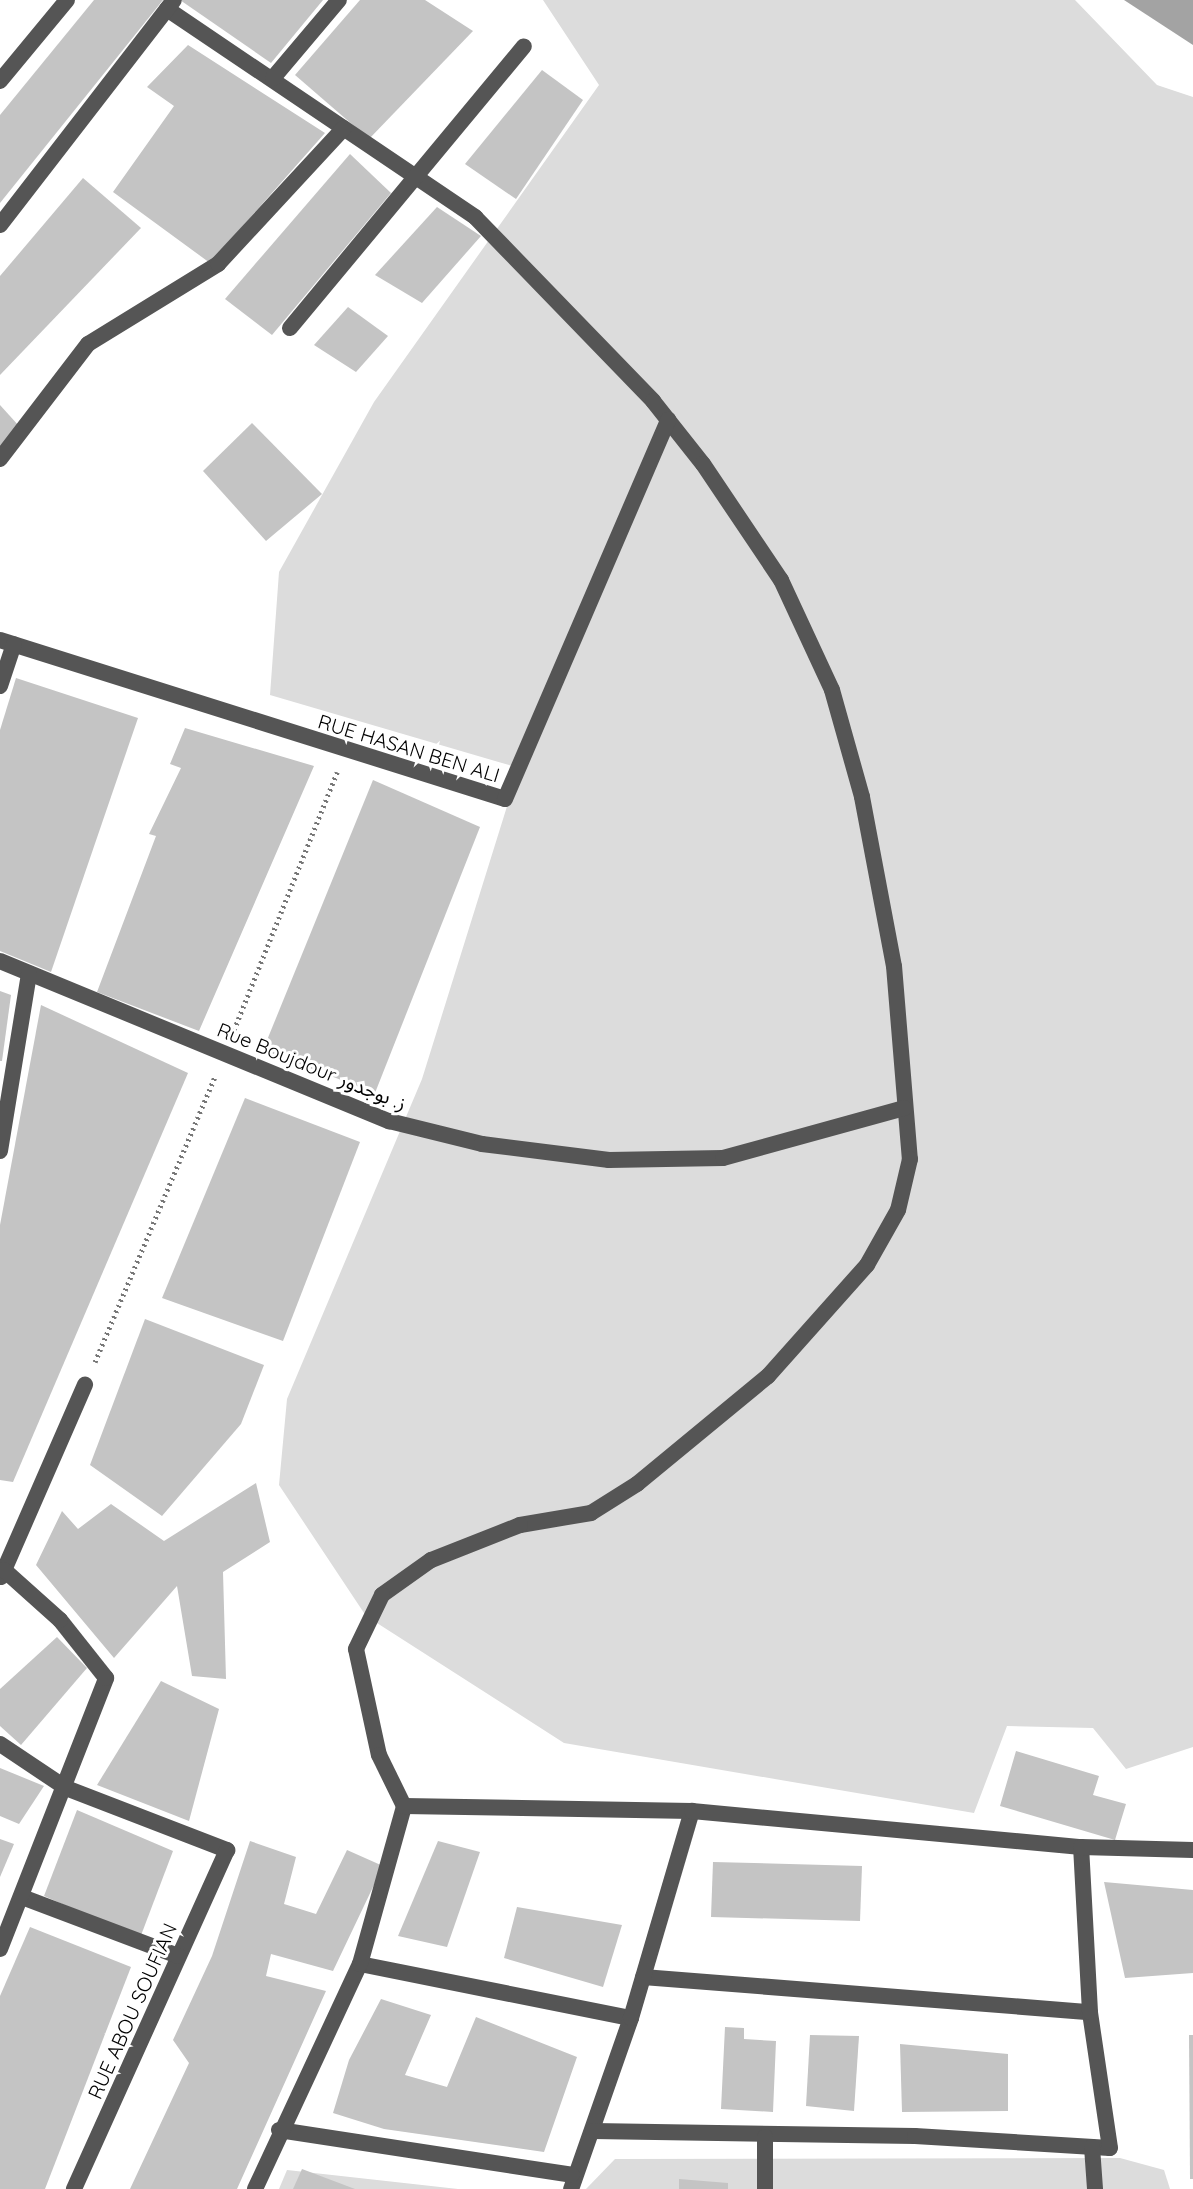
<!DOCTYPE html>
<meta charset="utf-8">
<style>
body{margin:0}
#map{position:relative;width:1193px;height:2189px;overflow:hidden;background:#fff;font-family:Quicksand,"Noto Sans Arabic",sans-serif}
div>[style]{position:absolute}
.green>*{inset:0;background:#dcdcdc}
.water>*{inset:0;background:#a3a3a3}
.building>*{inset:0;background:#c4c4c4}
.path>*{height:5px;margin-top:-2.5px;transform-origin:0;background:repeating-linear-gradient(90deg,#777 0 2px,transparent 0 6px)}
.street>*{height:16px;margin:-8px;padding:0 8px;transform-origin:8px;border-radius:8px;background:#555}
span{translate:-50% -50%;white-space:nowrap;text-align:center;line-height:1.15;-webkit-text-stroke:6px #fff;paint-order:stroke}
.street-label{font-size:20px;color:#000}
</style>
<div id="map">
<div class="green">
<i style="clip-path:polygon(543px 0,1075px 0,1157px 85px,1193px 97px,1193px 1747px,1126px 1769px,1093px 1728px,1007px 1726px,974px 1813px,564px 1743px,366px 1616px,279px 1485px,287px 1399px,422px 1079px,519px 768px,270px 695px,279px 572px,374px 402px,599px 85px)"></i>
<i style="clip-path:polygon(1120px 2158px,1164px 2170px,1170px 2189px,586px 2189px,615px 2159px)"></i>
<i style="clip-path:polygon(287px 2170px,458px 2189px,279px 2189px)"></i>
</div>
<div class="water">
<i style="clip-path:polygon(1124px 0,1193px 0,1193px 45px)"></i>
</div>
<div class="building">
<i style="clip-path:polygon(94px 0,163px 0,0 203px,0 115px)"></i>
<i style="clip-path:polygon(180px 0,323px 0,271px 63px)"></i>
<i style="clip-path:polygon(360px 0,425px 0,473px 31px,369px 139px,295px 75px)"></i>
<i style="clip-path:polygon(188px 45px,325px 133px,210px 263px,113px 192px,174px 106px,147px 87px)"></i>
<i style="clip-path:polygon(542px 70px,583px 100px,516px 199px,465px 164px)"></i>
<i style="clip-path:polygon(350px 154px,391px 193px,272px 335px,225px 299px)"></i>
<i style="clip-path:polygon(83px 178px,141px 228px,0 375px,0 276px)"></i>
<i style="clip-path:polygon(437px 207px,481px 236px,422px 303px,375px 275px)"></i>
<i style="clip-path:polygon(348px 307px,388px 336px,356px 372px,314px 345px)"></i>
<i style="clip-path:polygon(0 405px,19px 426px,0 454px)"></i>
<i style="clip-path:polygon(252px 423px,322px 494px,266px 541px,203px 471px)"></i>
<i style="clip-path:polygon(16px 678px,138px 718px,51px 972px,0 951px,0 730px)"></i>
<i style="clip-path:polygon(185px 728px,314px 766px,199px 1031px,97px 992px,156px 836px,149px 834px,181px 768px,170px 764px)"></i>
<i style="clip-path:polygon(373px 780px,480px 827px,375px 1093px,263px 1050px)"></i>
<i style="clip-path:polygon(0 991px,11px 995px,2px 1061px,0 1061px)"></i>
<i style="clip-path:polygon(41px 1005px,188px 1073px,13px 1482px,0 1480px,0 1225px)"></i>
<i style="clip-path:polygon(245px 1098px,360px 1142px,283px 1341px,162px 1298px)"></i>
<i style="clip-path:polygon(145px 1319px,264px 1365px,241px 1424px,162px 1516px,90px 1465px)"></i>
<i style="clip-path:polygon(256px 1483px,270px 1542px,223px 1572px,226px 1679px,192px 1676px,177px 1586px,114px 1658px,36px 1565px,62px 1511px,78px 1529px,111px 1504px,164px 1541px)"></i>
<i style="clip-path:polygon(57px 1637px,87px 1668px,21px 1745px,0 1726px,0 1689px)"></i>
<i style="clip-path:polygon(161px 1681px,219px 1709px,189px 1821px,97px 1785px)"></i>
<i style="clip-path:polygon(1016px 1751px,1099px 1776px,1093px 1795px,1126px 1804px,1115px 1840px,1000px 1806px)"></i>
<i style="clip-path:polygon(0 1768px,44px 1786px,19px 1824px,0 1816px)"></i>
<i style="clip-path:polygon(77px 1810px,173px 1851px,140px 1938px,44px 1896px)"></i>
<i style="clip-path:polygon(0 1839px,14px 1844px,0 1877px)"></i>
<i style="clip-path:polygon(250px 1841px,296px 1857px,284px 1904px,316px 1914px,347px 1850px,383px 1866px,333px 1971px,271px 1954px,266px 1976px,326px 1991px,237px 2189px,130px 2189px,189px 2063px,173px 2040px,212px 1956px)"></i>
<i style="clip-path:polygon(438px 1841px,480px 1852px,447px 1947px,398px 1936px)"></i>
<i style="clip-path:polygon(713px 1862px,862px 1866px,860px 1921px,711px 1917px)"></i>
<i style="clip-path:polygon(1104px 1882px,1193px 1890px,1193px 1973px,1125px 1978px)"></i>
<i style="clip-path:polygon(517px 1907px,622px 1925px,603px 1987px,504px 1958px)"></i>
<i style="clip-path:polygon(30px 1927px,131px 1967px,45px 2189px,0 2189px,0 1996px)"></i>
<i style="clip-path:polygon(381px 1999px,431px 2015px,405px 2075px,447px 2087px,476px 2017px,577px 2057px,544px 2152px,384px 2129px,333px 2113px,349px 2060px)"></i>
<i style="clip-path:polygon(725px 2027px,744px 2028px,744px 2039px,776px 2041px,773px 2112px,721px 2109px)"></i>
<i style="clip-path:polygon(810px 2035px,859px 2036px,854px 2111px,806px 2106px)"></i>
<i style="clip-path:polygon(1189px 2035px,1193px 2035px,1193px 2179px,1190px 2179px)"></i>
<i style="clip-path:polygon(900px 2044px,1008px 2054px,1008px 2111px,902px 2112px)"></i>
<i style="clip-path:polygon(302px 2169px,355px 2189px,293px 2189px)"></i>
<i style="clip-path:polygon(679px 2179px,728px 2183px,728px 2189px,679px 2189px)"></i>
</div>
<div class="path">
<i style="left:234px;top:1030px;width:278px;rotate:-68.2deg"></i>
<i style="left:95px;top:1362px;width:310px;rotate:-67.2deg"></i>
</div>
<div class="street">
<i style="left:167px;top:9px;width:372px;rotate:34deg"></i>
<i style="left:475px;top:217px;width:256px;rotate:45.9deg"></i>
<i style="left:653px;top:401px;width:80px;rotate:51.6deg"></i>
<i style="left:703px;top:464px;width:140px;rotate:56.1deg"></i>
<i style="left:781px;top:580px;width:121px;rotate:65.1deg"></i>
<i style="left:832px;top:690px;width:111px;rotate:74.3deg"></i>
<i style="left:862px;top:797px;width:172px;rotate:79.3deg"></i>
<i style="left:894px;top:966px;width:194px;rotate:85.3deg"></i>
<i style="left:910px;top:1159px;width:52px;rotate:103.2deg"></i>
<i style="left:898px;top:1210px;width:63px;rotate:119.4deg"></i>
<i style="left:867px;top:1265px;width:149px;rotate:131.7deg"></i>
<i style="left:768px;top:1376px;width:170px;rotate:140.5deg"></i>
<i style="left:637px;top:1484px;width:54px;rotate:147.8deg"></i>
<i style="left:591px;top:1513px;width:72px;rotate:170.4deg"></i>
<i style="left:520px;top:1525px;width:96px;rotate:158.5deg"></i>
<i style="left:431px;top:1560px;width:60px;rotate:144.5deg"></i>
<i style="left:382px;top:1595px;width:60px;rotate:115.7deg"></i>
<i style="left:356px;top:1649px;width:108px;rotate:77.8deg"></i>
<i style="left:379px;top:1755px;width:57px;rotate:63.9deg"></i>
<i style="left:273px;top:78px;width:102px;rotate:-49.8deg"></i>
<i style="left:0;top:81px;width:105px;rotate:-50.4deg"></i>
<i style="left:0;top:225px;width:284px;rotate:-52.3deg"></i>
<i style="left:290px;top:328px;width:366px;rotate:-50.3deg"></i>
<i style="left:0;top:459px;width:145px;rotate:-52.6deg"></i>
<i style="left:88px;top:344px;width:153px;rotate:-31.6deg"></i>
<i style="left:218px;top:264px;width:185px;rotate:-47.2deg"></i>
<i style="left:0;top:640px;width:529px;rotate:17.48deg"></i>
<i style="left:505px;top:799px;width:413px;rotate:-66.7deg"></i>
<i style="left:0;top:686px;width:44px;rotate:-71.6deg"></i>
<i style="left:0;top:961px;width:421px;rotate:22.4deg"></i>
<i style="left:389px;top:1121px;width:96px;rotate:13.9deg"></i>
<i style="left:482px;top:1144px;width:128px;rotate:7.2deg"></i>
<i style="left:609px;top:1160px;width:114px;rotate:-1deg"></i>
<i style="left:723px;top:1158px;width:188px;rotate:-15.4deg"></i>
<i style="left:0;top:1151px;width:180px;rotate:-80.7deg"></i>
<i style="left:1px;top:1577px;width:210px;rotate:-66.4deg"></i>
<i style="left:0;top:1744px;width:79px;rotate:33.7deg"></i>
<i style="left:66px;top:1788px;width:173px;rotate:21.1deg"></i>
<i style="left:227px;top:1850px;width:372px;rotate:114.3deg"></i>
<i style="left:22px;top:1897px;width:167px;rotate:20.7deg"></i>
<i style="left:0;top:1949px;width:291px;rotate:-68.6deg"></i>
<i style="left:106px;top:1678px;width:74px;rotate:-128.4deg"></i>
<i style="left:60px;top:1620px;width:75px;rotate:-138.2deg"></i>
<i style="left:360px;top:1964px;width:276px;rotate:11.3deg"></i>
<i style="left:631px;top:2018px;width:181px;rotate:109.3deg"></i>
<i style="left:643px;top:1977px;width:448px;rotate:4.5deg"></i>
<i style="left:631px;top:2018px;width:216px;rotate:-73.6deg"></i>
<i style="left:279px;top:2130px;width:296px;rotate:8.7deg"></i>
<i style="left:593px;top:2131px;width:322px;rotate:0.9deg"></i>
<i style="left:915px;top:2136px;width:195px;rotate:3.5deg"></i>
<i style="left:1110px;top:2148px;width:137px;rotate:-98.4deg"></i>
<i style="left:1090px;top:2012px;width:165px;rotate:-93.1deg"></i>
<i style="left:765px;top:2137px;width:52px;rotate:90deg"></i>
<i style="left:1092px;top:2147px;width:42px;rotate:85.9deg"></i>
<i style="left:255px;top:2189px;width:248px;rotate:-65deg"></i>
<i style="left:360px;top:1964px;width:164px;rotate:-74.4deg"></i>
<i style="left:404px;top:1806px;width:288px;rotate:1deg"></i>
<i style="left:692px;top:1811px;width:391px;rotate:5.3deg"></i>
<i style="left:1081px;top:1847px;width:112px;rotate:1.5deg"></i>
</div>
<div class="street-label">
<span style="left:409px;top:748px;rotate:17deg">RUE HASAN BEN ALI</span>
<span style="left:312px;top:1066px;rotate:22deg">Rue Boujdour ز. بوجدور</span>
<span style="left:132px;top:2011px;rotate:-66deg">RUE ABOU SOUFIAN</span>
</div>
</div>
